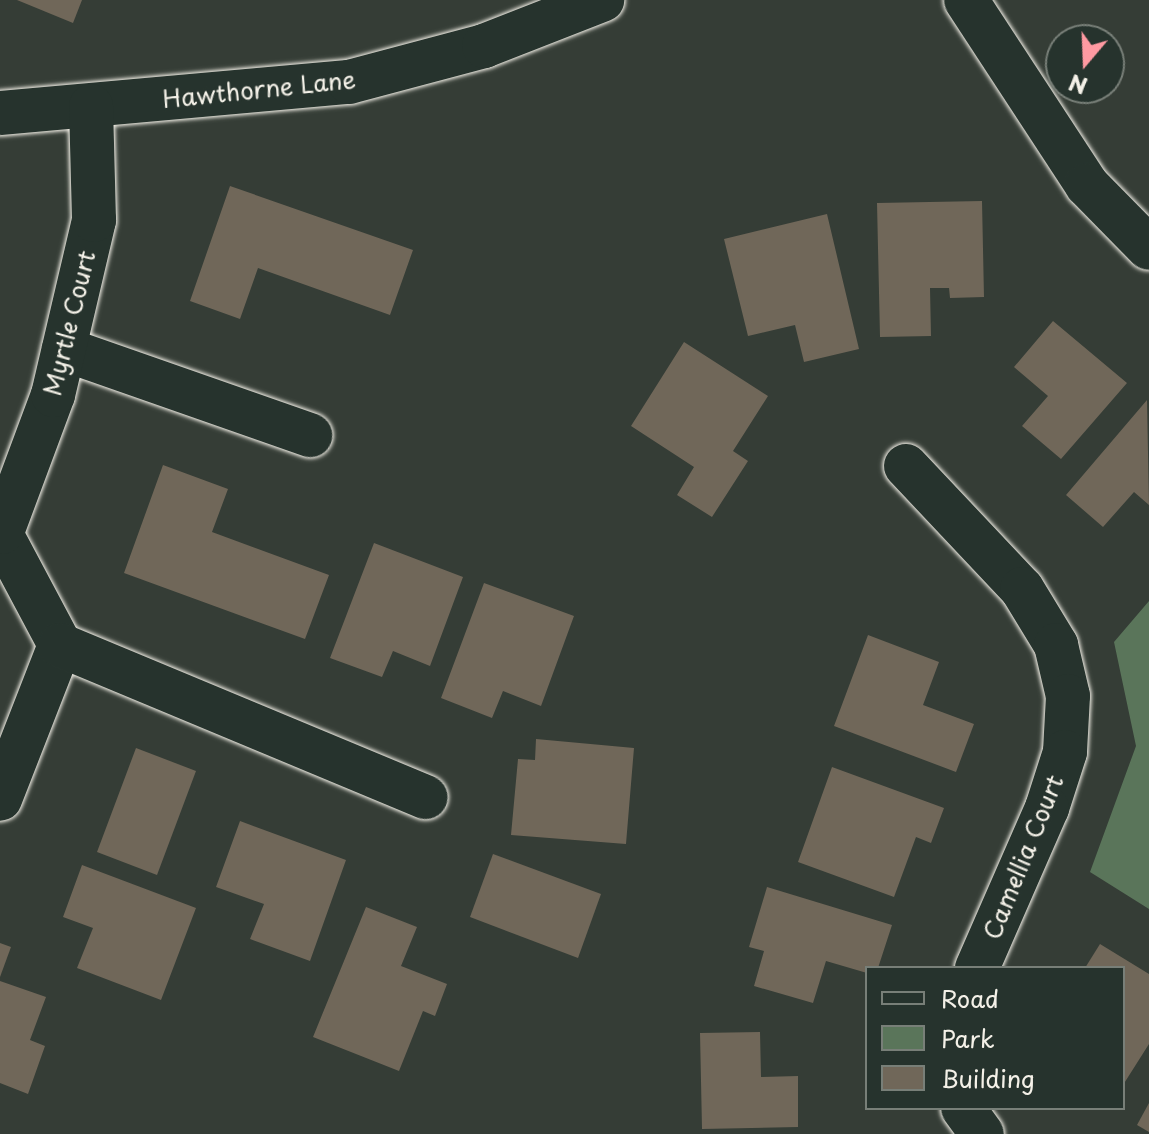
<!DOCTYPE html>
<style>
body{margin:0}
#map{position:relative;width:1149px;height:1134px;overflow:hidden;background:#353d36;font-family:"Playpen Sans",sans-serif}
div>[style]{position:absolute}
.green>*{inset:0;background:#5a755a}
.building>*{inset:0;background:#706759}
.roads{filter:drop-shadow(0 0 2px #f4f1e8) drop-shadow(0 0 2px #f4f1e8)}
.minor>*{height:44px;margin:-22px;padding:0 22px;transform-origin:22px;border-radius:22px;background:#26332d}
span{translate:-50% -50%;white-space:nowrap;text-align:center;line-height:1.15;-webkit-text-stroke:6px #26332d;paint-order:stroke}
.street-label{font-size:24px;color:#f4f1e8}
.legend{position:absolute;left:865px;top:966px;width:260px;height:144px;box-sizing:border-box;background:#26332d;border:2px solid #787f78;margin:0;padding:10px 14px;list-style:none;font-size:24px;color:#f4f1e8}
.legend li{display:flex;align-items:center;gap:16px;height:40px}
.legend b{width:40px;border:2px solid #787f78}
.north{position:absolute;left:1045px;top:24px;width:80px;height:80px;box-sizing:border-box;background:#26332d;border:2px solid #787f78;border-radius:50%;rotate:199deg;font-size:22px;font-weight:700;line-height:32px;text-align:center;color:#f4f1e8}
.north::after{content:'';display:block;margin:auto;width:28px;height:36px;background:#ff9aa2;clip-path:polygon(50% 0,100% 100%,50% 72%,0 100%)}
</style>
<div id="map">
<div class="green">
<i style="clip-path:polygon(1149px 601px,1149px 909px,1090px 872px,1136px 746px,1114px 642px)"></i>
</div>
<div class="building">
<i style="clip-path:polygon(17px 0,82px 0,73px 23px)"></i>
<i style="clip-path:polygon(230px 186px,413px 250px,390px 315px,258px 268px,240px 319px,190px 301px)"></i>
<i style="clip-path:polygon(982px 201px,984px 297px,950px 298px,949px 288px,930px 288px,931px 336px,880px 337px,877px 203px)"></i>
<i style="clip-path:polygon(827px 214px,859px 349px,804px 362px,795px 325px,748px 336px,724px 239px)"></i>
<i style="clip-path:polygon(1053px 321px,1127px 383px,1061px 459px,1022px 426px,1048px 396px,1014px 367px)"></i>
<i style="clip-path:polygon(684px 342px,768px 396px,733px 451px,748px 461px,712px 517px,677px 495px,694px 467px,631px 426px)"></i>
<i style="clip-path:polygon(1147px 400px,1149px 505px,1134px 492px,1103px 527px,1066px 495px)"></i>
<i style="clip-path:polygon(163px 465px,228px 489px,212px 532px,329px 575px,305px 639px,124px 573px)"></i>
<i style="clip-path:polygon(374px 543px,463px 577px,430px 666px,393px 651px,382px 677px,330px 658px)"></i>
<i style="clip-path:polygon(484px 583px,574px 616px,541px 706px,503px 691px,492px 718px,441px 698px)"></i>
<i style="clip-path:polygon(868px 635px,939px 662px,923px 705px,974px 724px,956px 772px,834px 726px)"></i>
<i style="clip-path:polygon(536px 739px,634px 748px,626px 844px,511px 835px,518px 759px,535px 760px)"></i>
<i style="clip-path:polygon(136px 748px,196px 771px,157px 875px,97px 852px)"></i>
<i style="clip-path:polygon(832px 767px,944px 808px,931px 843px,916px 837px,894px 897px,798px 862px)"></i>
<i style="clip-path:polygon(240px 821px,346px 860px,310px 961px,250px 939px,264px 904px,216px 887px)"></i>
<i style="clip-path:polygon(493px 854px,601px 894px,578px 958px,470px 917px)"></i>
<i style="clip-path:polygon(82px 865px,196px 908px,161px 1000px,77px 968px,93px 928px,63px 917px)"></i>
<i style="clip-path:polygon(767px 887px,892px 925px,878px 968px,867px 968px,867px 973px,826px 961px,813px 1003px,754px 986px,764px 951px,749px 947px)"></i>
<i style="clip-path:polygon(366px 907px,417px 927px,401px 966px,447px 984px,435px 1016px,423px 1011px,399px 1071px,313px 1037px)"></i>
<i style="clip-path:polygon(0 943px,11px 947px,0 977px)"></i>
<i style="clip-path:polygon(1100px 944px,1149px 974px,1149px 1044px,1123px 1085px,1123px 968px,1085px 968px)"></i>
<i style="clip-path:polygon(0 981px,46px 997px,30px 1040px,45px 1046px,28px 1094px,0 1083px)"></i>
<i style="clip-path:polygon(760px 1032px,761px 1077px,798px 1076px,798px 1127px,702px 1129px,700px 1033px)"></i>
<i style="clip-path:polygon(1149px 1103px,1149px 1132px,1137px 1125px)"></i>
</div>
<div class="roads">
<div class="minor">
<i style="left:966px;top:0;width:221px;rotate:56.8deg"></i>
<i style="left:1087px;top:185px;width:88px;rotate:45.5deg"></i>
<i style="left:0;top:113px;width:350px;rotate:-5.1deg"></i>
<i style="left:349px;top:82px;width:140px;rotate:-14.9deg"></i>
<i style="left:484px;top:46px;width:127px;rotate:-21.3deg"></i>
<i style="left:64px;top:349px;width:261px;rotate:19.3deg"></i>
<i style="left:906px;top:466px;width:169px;rotate:46.7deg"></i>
<i style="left:1022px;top:589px;width:66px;rotate:58.7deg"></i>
<i style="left:1056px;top:645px;width:52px;rotate:76.8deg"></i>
<i style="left:1068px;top:696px;width:56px;rotate:93.1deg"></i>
<i style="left:1065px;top:752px;width:59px;rotate:107.8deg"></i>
<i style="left:1047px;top:808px;width:175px;rotate:113.6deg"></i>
<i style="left:0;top:532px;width:128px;rotate:62deg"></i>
<i style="left:60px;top:645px;width:165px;rotate:111.3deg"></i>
<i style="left:2px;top:532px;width:146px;rotate:-69.6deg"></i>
<i style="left:53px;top:395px;width:180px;rotate:-76.8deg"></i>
<i style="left:94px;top:220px;width:114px;rotate:-91.5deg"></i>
<i style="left:60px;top:645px;width:396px;rotate:22.6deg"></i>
<i style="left:963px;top:1108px;width:32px;rotate:54deg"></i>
</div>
</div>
<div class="street-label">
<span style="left:259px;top:89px;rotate:-6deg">Hawthorne Lane</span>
<span style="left:69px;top:323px;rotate:-76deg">Myrtle Court</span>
<span style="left:1023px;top:857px;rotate:-68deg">Camellia Court</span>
</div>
<ul class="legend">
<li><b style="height:10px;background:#26332d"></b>Road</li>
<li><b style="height:22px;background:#5a755a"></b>Park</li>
<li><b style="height:22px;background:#706759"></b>Building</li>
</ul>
<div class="north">N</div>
</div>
